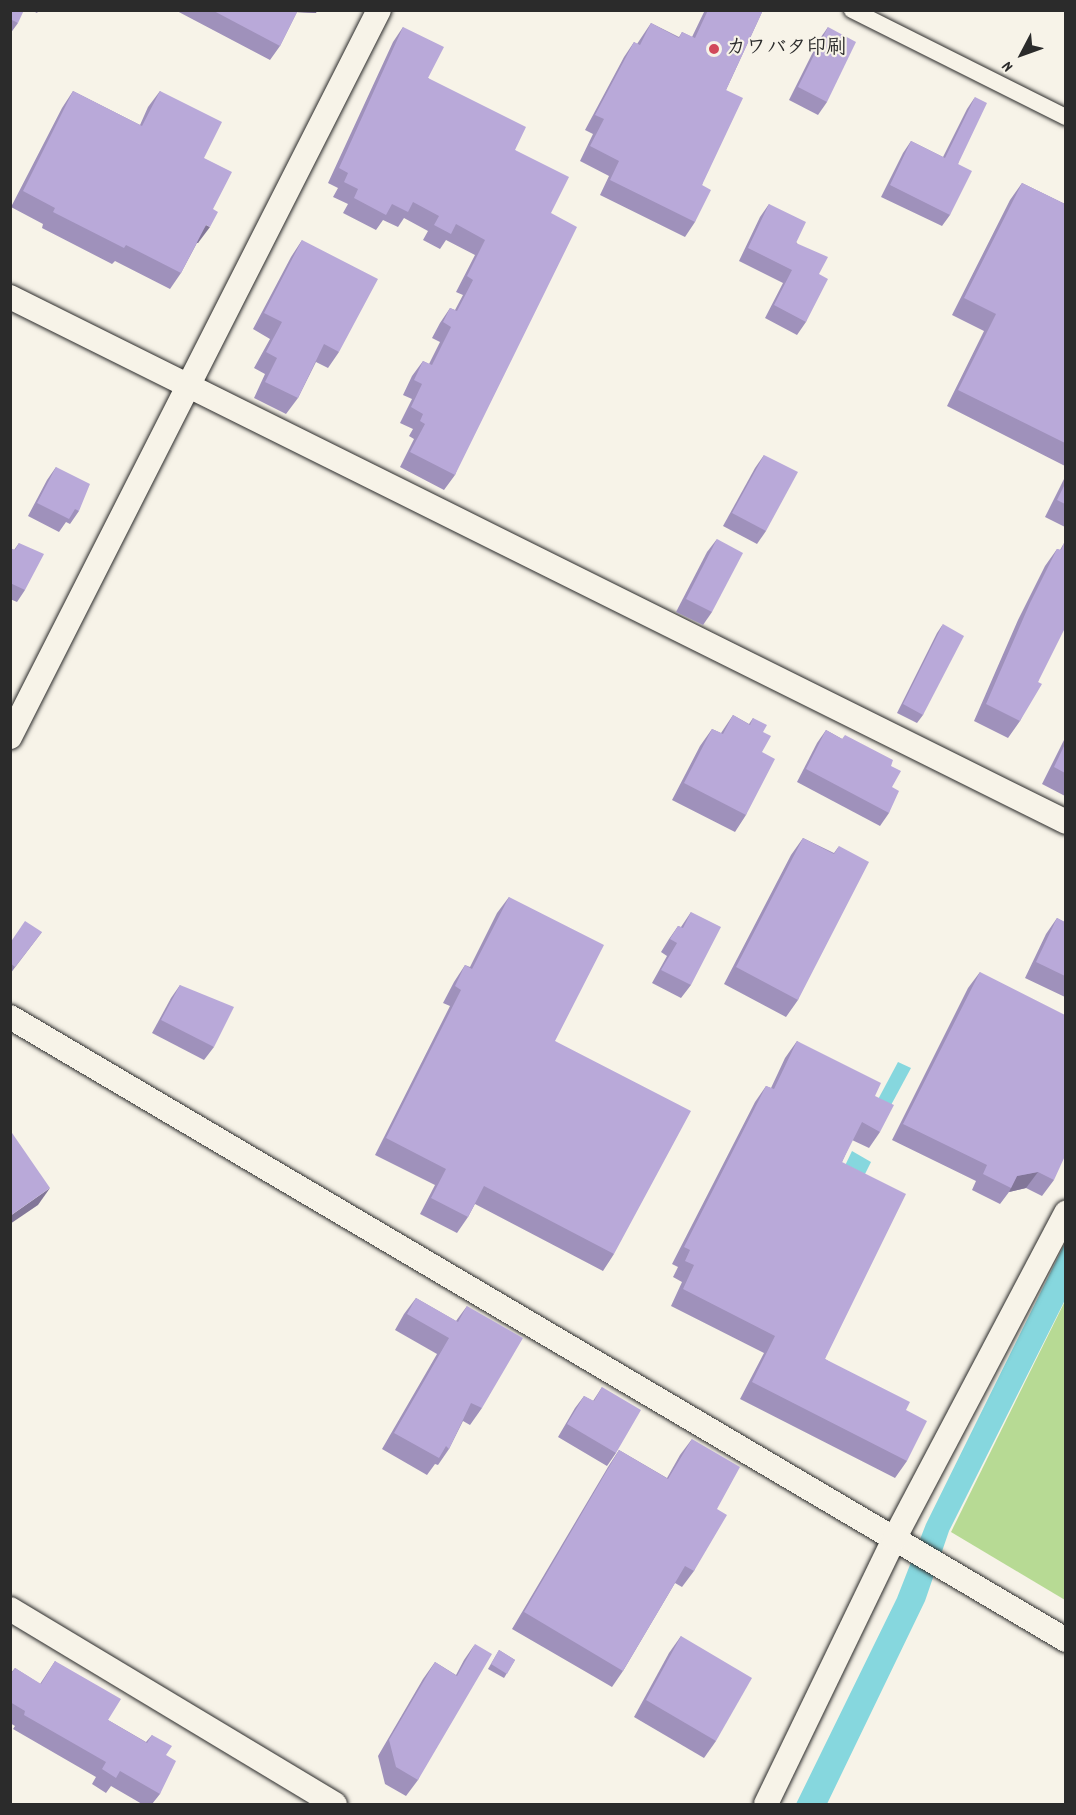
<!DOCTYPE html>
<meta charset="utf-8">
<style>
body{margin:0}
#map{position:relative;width:1076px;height:1815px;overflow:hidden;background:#f7f3e8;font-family:Dekko,"Klee One",sans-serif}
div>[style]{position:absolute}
.green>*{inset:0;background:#b7da94}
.water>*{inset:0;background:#86d7de}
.roads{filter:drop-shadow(0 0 2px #2b2b2b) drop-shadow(0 0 2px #2b2b2b)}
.street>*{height:16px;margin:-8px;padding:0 8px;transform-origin:8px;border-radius:8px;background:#f7f3e8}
.secondary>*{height:24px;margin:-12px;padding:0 12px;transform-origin:12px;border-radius:12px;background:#f7f3e8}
.wall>*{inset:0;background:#9f91bb}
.shaded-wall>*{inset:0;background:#827698}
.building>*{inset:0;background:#b9a9d9}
.dots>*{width:16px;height:16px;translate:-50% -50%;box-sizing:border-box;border:3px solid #f7f3e8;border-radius:50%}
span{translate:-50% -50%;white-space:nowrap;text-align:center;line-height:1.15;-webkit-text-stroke:4.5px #f7f3e8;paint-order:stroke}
.poi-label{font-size:20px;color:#2b2b2b;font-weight:700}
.left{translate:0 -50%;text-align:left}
.frame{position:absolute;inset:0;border:12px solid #2b2b2b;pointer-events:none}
.north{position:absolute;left:992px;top:24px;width:60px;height:60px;-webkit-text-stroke:4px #f7f3e8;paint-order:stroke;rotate:229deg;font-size:16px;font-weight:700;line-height:24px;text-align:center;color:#2b2b2b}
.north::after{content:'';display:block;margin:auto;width:21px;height:27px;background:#2b2b2b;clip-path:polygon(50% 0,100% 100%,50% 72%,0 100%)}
</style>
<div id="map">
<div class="green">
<i style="clip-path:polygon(1065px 1301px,1065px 1600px,951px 1532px)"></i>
</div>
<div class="water">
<i style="clip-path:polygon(898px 1062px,911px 1068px,890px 1107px,867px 1120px)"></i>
<i style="clip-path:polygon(852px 1151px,871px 1162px,861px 1182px,842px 1172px)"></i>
<i style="clip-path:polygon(1065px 1243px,1065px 1300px,949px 1531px,925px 1601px,827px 1804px,796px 1804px,897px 1598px,926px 1524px)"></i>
</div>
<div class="roads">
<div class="street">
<i style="left:852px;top:10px;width:239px;rotate:26.6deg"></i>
</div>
<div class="secondary">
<i style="left:10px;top:297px;width:1179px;rotate:26.43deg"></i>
<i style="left:10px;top:737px;width:815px;rotate:-63.09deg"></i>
<i style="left:10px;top:1017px;width:1226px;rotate:30.54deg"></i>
<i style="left:10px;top:1609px;width:379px;rotate:31deg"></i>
<i style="left:766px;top:1804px;width:294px;rotate:-64.2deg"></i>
<i style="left:894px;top:1539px;width:369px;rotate:-62.2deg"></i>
</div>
</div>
<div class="wall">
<i style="clip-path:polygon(10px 10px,18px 23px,10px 34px)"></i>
<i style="clip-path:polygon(31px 10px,39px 10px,37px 13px)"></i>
<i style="clip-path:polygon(175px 10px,317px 10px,316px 13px,297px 12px,280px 46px,270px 60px)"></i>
<i style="clip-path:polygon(705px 10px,763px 10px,726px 90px,702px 185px,695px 222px,685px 237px,600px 195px,609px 176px,580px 161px,593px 134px,585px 130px,624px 57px,634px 42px,637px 44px,651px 23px,679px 37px,682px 32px,692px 37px)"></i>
<i style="clip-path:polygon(403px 27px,428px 78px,515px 150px,551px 213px,455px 475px,444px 490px,400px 467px,414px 439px,409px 436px,413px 429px,400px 423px,412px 399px,403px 395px,412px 376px,423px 361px,429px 364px,440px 342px,432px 338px,440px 323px,450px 308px,455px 310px,463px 295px,456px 292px,475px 255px,446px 240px,440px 249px,423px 240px,428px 231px,404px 218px,398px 227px,383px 220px,376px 230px,343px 213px,348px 204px,333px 197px,338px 188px,328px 183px,393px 42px)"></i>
<i style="clip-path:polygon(828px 27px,827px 102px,818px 115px,789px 100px,819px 40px)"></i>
<i style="clip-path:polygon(73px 91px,140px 125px,148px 107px,160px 91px,204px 158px,213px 209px,198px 243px,197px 243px,181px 273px,170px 289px,115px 261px,112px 264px,42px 228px,43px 224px,11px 207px,62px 108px)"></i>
<i style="clip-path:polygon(975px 97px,958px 164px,950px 215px,942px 226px,881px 197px,903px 153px,911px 141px,943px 157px,967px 109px)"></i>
<i style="clip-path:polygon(1022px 183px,1065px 204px,1065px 466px,947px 406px,984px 331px,952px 315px,1010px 200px)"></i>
<i style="clip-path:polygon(769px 204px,819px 274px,806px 322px,797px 335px,765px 318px,783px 283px,739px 261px,760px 217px)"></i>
<i style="clip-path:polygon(302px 240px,339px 352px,328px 368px,316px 362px,298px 398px,286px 414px,254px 398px,265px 374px,254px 368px,270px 339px,253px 329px,291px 257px)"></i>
<i style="clip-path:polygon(764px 455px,766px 531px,757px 544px,723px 526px,755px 468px)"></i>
<i style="clip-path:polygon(56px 467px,79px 511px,70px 524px,66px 522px,59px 532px,28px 516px,47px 480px)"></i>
<i style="clip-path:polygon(1065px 477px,1065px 527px,1045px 517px)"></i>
<i style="clip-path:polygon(717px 539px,712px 612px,703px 625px,676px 612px,707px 552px)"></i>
<i style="clip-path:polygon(19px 543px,25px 590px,17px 602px,10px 599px,10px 548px,14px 550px)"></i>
<i style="clip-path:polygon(1064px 543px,1038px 682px,1020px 721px,1008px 738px,974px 721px,1018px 620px,1045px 566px,1057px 549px,1060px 550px)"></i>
<i style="clip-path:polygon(943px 624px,923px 715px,917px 723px,897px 713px,937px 633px)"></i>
<i style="clip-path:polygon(733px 715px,749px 724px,753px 718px,763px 732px,762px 752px,746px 815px,735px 832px,672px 800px,700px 746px,712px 729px,721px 733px)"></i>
<i style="clip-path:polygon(826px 730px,891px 766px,892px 787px,889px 813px,880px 826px,797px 782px,817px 743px)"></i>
<i style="clip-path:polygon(1065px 738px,1065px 796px,1042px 784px)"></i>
<i style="clip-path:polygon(803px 838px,834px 853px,839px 846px,798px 1000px,786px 1017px,724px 984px,791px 855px)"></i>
<i style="clip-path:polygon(509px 897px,555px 1041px,614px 1254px,603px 1271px,475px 1204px,468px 1217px,457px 1233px,420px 1214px,435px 1185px,375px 1155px,450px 1006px,443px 1003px,454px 982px,465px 965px,470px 967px,497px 913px)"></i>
<i style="clip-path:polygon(691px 912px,691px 985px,681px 998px,652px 983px,667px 956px,661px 952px,669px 939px,678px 926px,681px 927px)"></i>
<i style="clip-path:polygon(1057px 918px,1064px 922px,1065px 920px,1065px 997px,1025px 978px,1046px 934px)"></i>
<i style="clip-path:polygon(42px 932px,10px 974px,10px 943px)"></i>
<i style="clip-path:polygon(980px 972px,1054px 1180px,1042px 1196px,1026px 1188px,1009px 1192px,1000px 1204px,972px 1190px,976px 1181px,892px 1140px,968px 988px)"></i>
<i style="clip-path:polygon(180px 985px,214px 1047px,204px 1060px,152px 1033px,171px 998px)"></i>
<i style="clip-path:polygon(797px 1041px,875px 1096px,880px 1132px,869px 1148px,852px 1140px,842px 1162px,825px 1359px,906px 1410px,907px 1461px,895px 1478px,740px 1399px,764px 1353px,671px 1306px,682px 1282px,673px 1277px,678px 1267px,672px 1264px,755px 1102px,766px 1086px,771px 1088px,785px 1058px)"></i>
<i style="clip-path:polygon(416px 1298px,456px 1321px,467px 1306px,482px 1408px,470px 1425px,463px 1421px,449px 1449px,438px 1465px,435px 1464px,427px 1475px,382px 1449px,437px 1354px,395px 1330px,404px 1314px)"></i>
<i style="clip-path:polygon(602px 1387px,616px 1453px,607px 1466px,558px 1437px,575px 1408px,584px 1396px,593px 1401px)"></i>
<i style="clip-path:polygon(692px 1439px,717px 1509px,694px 1571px,682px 1587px,675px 1583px,623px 1671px,612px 1687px,512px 1629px,608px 1467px,619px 1450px,667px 1478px,680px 1455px)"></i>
<i style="clip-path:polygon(681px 1636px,716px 1741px,704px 1758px,634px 1717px,669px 1653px)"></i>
<i style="clip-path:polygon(475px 1644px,418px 1780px,406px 1796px,385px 1784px,378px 1756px,423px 1679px,435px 1662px,456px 1675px,464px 1660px)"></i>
<i style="clip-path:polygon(499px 1650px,515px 1660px,504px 1678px,488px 1669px)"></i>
<i style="clip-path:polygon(55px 1661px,108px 1720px,146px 1742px,152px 1735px,166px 1755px,160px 1794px,152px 1804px,142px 1804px,111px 1786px,106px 1793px,92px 1784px,96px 1777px,13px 1729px,15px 1726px,10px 1723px,10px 1674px,15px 1668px,40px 1684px)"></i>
</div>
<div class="shaded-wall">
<i style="clip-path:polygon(295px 10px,317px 10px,316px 13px,294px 12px)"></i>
<i style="clip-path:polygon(206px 225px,210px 227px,198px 243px,194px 242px)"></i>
<i style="clip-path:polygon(1038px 1172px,1026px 1188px,1009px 1192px,1017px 1176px)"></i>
<i style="clip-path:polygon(50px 1188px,38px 1205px,10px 1224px,10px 1216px)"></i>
</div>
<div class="building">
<i style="clip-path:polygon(10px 10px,24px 10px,18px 23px,10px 19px)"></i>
<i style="clip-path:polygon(212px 10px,298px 10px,280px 46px)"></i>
<i style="clip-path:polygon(708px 10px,763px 10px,726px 90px,743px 98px,702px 185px,711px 190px,695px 222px,610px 180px,619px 161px,590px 146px,604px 119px,595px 115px,634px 42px,640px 45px,651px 23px,679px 38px,682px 32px,695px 38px)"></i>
<i style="clip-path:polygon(403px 27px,444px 47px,428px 78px,526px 127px,515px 150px,569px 177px,551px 213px,577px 227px,455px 475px,410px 452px,425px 424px,420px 421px,423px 414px,411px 407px,422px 384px,414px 380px,423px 361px,432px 365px,451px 327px,443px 322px,450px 308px,457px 311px,473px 280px,467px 276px,485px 240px,456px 224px,451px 234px,434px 225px,439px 216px,413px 202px,408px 212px,392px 204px,386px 215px,354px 198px,358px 189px,344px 182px,348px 173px,339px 168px)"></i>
<i style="clip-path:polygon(828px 27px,856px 42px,827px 102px,798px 87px)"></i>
<i style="clip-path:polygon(73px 91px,142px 126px,160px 91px,222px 122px,204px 158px,232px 172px,213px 209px,218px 212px,210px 227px,206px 225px,181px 273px,126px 245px,124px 248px,53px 212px,55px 208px,23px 191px)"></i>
<i style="clip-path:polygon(975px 97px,987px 103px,958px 164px,972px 171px,950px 215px,890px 185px,911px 141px,945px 158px)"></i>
<i style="clip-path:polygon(1022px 183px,1065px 204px,1065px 443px,958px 390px,996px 314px,964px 298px)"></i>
<i style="clip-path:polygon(769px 204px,806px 222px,796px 243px,828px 257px,819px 274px,828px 279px,806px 322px,774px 305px,792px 270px,748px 248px)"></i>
<i style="clip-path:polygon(302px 240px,378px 279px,339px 352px,324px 344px,298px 398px,265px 382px,277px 358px,266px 352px,282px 322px,264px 313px)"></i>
<i style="clip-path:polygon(764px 455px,798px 472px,766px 531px,732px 513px)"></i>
<i style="clip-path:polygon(56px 467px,90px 484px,79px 511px,75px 509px,69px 519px,37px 503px)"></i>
<i style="clip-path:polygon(1065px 484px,1065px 504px,1057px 500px)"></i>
<i style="clip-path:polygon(717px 539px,743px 553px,712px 612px,686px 599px)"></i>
<i style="clip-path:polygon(19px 543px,44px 554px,25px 590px,10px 583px,10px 548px,15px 550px)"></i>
<i style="clip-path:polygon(1064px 543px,1065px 544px,1065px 628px,1038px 682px,1042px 684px,1020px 721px,986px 704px,1030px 603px,1057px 549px,1061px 550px)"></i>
<i style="clip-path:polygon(943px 624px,964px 636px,923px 715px,903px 704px)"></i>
<i style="clip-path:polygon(733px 715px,750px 725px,753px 718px,767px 725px,763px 732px,771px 736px,762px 752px,775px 759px,746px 815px,684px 783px,712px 729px,723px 734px)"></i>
<i style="clip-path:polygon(826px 730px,842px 739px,845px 735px,893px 760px,891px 766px,901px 771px,892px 787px,899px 791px,889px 813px,806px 769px)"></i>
<i style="clip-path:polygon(1065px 744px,1065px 773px,1054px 767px)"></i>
<i style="clip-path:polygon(803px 838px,834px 854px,839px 846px,869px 862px,798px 1000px,736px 967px)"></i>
<i style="clip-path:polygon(509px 897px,604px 945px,555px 1041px,691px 1111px,614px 1254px,484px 1186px,468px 1217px,431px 1198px,446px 1169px,386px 1138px,461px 990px,455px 986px,465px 965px,472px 969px)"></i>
<i style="clip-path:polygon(691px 912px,721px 927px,691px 985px,661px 970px,677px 943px,670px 939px,678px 926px,683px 928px)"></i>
<i style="clip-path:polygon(1057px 918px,1065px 922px,1065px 976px,1036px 962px)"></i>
<i style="clip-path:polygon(25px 921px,42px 932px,15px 967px,10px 963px,10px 943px)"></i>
<i style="clip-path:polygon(980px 972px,1065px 1015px,1065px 1156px,1054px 1180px,1038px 1172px,1017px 1176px,1011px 1188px,983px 1174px,987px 1165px,903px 1124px)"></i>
<i style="clip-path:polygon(180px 985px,234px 1007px,214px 1047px,161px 1020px)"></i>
<i style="clip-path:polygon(797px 1041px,881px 1083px,875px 1096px,894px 1105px,880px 1132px,862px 1122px,842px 1162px,906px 1194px,825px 1359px,910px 1402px,906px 1410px,927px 1421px,907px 1461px,752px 1382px,775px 1336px,683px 1289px,694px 1265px,685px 1261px,690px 1250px,684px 1247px,766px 1086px,774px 1089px)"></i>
<i style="clip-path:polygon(10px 1130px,50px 1188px,10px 1216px)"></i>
<i style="clip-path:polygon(416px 1298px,458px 1322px,467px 1306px,523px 1338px,482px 1408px,471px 1403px,449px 1449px,446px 1446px,439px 1458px,394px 1433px,449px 1338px,407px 1314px)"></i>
<i style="clip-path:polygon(602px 1387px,641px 1410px,616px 1453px,567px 1424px,584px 1396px,594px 1401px)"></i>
<i style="clip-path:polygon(692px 1439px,740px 1467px,717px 1509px,727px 1515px,694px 1571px,685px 1566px,623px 1671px,524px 1612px,619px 1450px,668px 1479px)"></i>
<i style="clip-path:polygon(681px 1636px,752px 1678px,716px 1741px,646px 1700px)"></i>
<i style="clip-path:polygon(475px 1644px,492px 1654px,418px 1780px,396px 1767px,389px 1740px,435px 1662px,457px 1676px)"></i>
<i style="clip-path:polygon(499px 1650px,515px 1660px,507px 1674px,491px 1664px)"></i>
<i style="clip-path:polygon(55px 1661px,121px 1699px,108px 1720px,147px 1743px,152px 1735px,172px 1746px,166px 1755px,176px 1761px,160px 1794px,120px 1771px,116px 1778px,102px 1769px,106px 1762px,24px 1715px,25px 1711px,10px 1702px,10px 1674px,11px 1674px,15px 1668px,41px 1684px)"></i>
</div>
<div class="dots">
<i style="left:714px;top:49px;background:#d1495b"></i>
</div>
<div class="poi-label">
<span class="left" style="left:726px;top:49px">カワバタ印刷</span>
</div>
<div class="frame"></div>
<div class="north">N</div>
</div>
